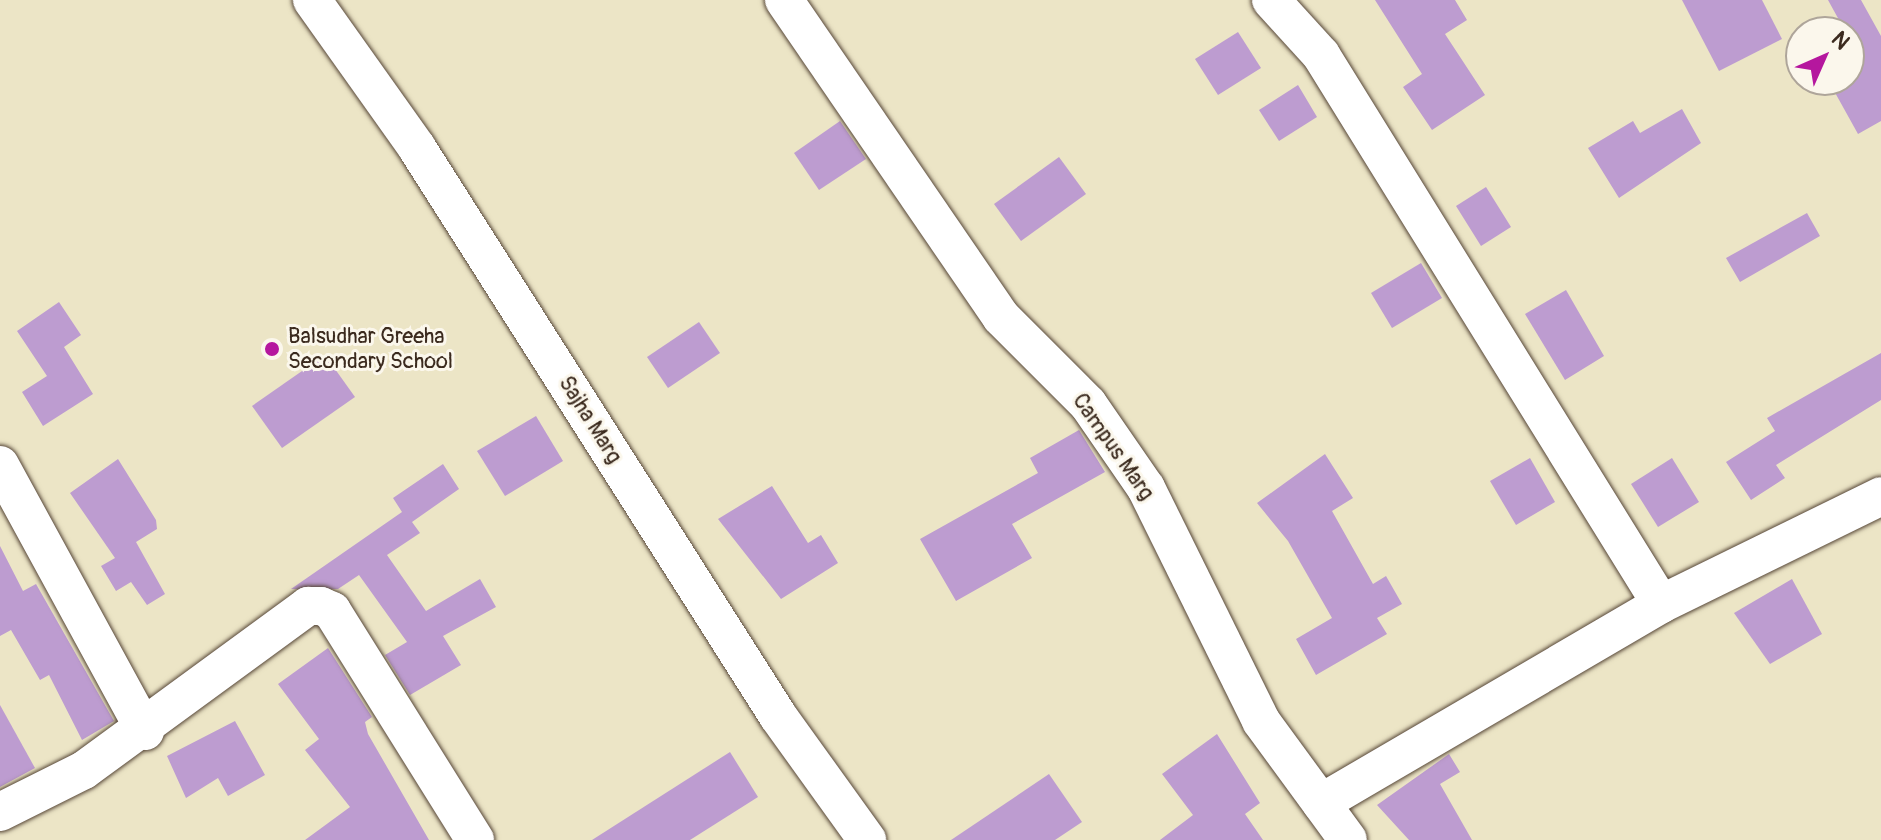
<!DOCTYPE html>
<style>
body{margin:0}
#map{position:relative;width:1881px;height:840px;overflow:hidden;background:#ece5c6;font-family:Pangolin,sans-serif}
div>[style]{position:absolute}
.building>*{inset:0;background:#bd9cd0}
.roads{filter:drop-shadow(0 0 2px #564637) drop-shadow(0 0 2px #564637)}
.street>*{height:38px;margin:-19px;padding:0 19px;transform-origin:19px;border-radius:19px;background:#fff}
.dots>*{width:22px;height:22px;translate:-50% -50%;box-sizing:border-box;border:4px solid #fbf7ec;border-radius:50%}
span{translate:-50% -50%;white-space:nowrap;text-align:center;line-height:1.15;-webkit-text-stroke:6px #fbf7ec;paint-order:stroke}
.poi-label{font-size:22px;color:#3b2a1e}
.left{translate:0 -50%;text-align:left}
.street-label{font-size:22px;color:#3b2a1e}
.north{position:absolute;left:1785px;top:16px;width:80px;height:80px;box-sizing:border-box;background:#fbf7ec;border:2px solid #aea59a;border-radius:50%;rotate:45deg;font-size:22px;font-weight:700;line-height:32px;text-align:center;color:#3b2a1e}
.north::after{content:'';display:block;margin:auto;width:28px;height:36px;background:#b5179e;clip-path:polygon(50% 0,100% 100%,50% 72%,0 100%)}
</style>
<div id="map">
<div class="building">
<i style="clip-path:polygon(1375px 0,1455px 0,1467px 20px,1445px 34px,1485px 95px,1432px 130px,1403px 87px,1422px 74px)"></i>
<i style="clip-path:polygon(1682px 0,1762px 0,1782px 39px,1719px 71px)"></i>
<i style="clip-path:polygon(1828px 0,1861px 0,1881px 36px,1881px 121px,1858px 134px,1828px 80px,1849px 80px,1849px 32px,1817px 32px,1839px 20px)"></i>
<i style="clip-path:polygon(1238px 32px,1261px 68px,1218px 95px,1195px 59px)"></i>
<i style="clip-path:polygon(1298px 85px,1317px 117px,1279px 141px,1259px 110px)"></i>
<i style="clip-path:polygon(1682px 109px,1701px 143px,1619px 198px,1588px 148px,1633px 121px,1640px 133px)"></i>
<i style="clip-path:polygon(840px 121px,866px 159px,819px 190px,794px 153px)"></i>
<i style="clip-path:polygon(1059px 157px,1086px 194px,1021px 241px,994px 204px)"></i>
<i style="clip-path:polygon(1486px 187px,1511px 227px,1481px 246px,1456px 206px)"></i>
<i style="clip-path:polygon(1807px 213px,1820px 236px,1740px 282px,1726px 258px)"></i>
<i style="clip-path:polygon(1421px 263px,1442px 298px,1392px 328px,1371px 293px)"></i>
<i style="clip-path:polygon(1566px 290px,1604px 356px,1565px 380px,1525px 314px)"></i>
<i style="clip-path:polygon(59px 302px,81px 335px,64px 347px,93px 394px,43px 426px,22px 392px,47px 376px,17px 331px)"></i>
<i style="clip-path:polygon(699px 322px,720px 353px,668px 388px,647px 357px)"></i>
<i style="clip-path:polygon(1881px 353px,1881px 400px,1776px 465px,1785px 478px,1751px 500px,1726px 462px,1775px 431px,1767px 418px)"></i>
<i style="clip-path:polygon(325px 355px,355px 397px,282px 448px,252px 406px)"></i>
<i style="clip-path:polygon(536px 416px,563px 461px,505px 496px,477px 451px)"></i>
<i style="clip-path:polygon(1079px 430px,1105px 472px,1012px 524px,1032px 558px,956px 601px,920px 539px,1038px 473px,1030px 458px)"></i>
<i style="clip-path:polygon(1325px 454px,1353px 498px,1332px 511px,1373px 584px,1386px 576px,1402px 604px,1377px 618px,1387px 634px,1316px 675px,1296px 639px,1332px 618px,1288px 541px,1257px 503px)"></i>
<i style="clip-path:polygon(1530px 458px,1555px 502px,1516px 525px,1490px 481px)"></i>
<i style="clip-path:polygon(1672px 458px,1699px 502px,1658px 527px,1631px 484px)"></i>
<i style="clip-path:polygon(118px 459px,156px 520px,157px 529px,136px 542px,165px 594px,147px 605px,131px 582px,116px 591px,101px 566px,115px 558px,70px 493px)"></i>
<i style="clip-path:polygon(443px 464px,459px 489px,412px 522px,420px 533px,387px 555px,426px 611px,480px 579px,496px 607px,443px 636px,461px 665px,410px 695px,385px 655px,407px 642px,359px 575px,338px 589px,291px 589px,402px 512px,393px 498px)"></i>
<i style="clip-path:polygon(772px 486px,808px 543px,821px 535px,838px 563px,781px 599px,718px 519px)"></i>
<i style="clip-path:polygon(0 546px,23px 591px,36px 584px,114px 721px,82px 740px,49px 675px,40px 680px,11px 630px,0 636px)"></i>
<i style="clip-path:polygon(1792px 579px,1822px 634px,1770px 664px,1734px 613px)"></i>
<i style="clip-path:polygon(328px 648px,372px 717px,365px 722px,368px 734px,429px 840px,305px 840px,350px 807px,305px 750px,319px 739px,278px 684px)"></i>
<i style="clip-path:polygon(0 705px,35px 768px,0 787px)"></i>
<i style="clip-path:polygon(235px 721px,265px 775px,228px 796px,218px 778px,186px 798px,167px 756px)"></i>
<i style="clip-path:polygon(1217px 734px,1260px 803px,1245px 814px,1263px 840px,1160px 840px,1193px 815px,1162px 774px)"></i>
<i style="clip-path:polygon(730px 752px,758px 797px,690px 840px,592px 840px)"></i>
<i style="clip-path:polygon(1449px 754px,1460px 772px,1440px 784px,1472px 840px,1409px 840px,1377px 805px)"></i>
<i style="clip-path:polygon(1049px 774px,1082px 822px,1055px 840px,951px 840px)"></i>
</div>
<div class="roads">
<div class="street">
<i style="left:312px;top:0;width:181px;rotate:54.6deg"></i>
<i style="left:417px;top:148px;width:673px;rotate:57.56deg"></i>
<i style="left:778px;top:716px;width:153px;rotate:54.3deg"></i>
<i style="left:784px;top:0;width:384px;rotate:55.6deg"></i>
<i style="left:1001px;top:317px;width:123px;rotate:45deg"></i>
<i style="left:1088px;top:404px;width:102px;rotate:55.4deg"></i>
<i style="left:1146px;top:488px;width:260px;rotate:63.7deg"></i>
<i style="left:1261px;top:721px;width:147px;rotate:53.8deg"></i>
<i style="left:1271px;top:0;width:74px;rotate:47.7deg"></i>
<i style="left:1321px;top:55px;width:646px;rotate:58.23deg"></i>
<i style="left:0;top:465px;width:303px;rotate:61.4deg"></i>
<i style="left:1321px;top:803px;width:394px;rotate:-30.3deg"></i>
<i style="left:1661px;top:604px;width:245px;rotate:-26.1deg"></i>
<i style="left:0;top:812px;width:94px;rotate:-26.6deg"></i>
<i style="left:84px;top:770px;width:278px;rotate:-36.2deg"></i>
<i style="left:308px;top:606px;width:13px"></i>
<i style="left:321px;top:606px;width:12px;rotate:24deg"></i>
<i style="left:332px;top:611px;width:270px;rotate:58deg"></i>
</div>
</div>
<div class="dots">
<i style="left:272px;top:349px;background:#b5179e"></i>
</div>
<div class="poi-label">
<span class="left" style="left:288px;top:349px">Balsudhar Greeha<br>Secondary School</span>
</div>
<div class="street-label">
<span style="left:590px;top:420px;rotate:58deg">Sajha Marg</span>
<span style="left:1113px;top:447px;rotate:55deg">Campus Marg</span>
</div>
<div class="north">N</div>
</div>
